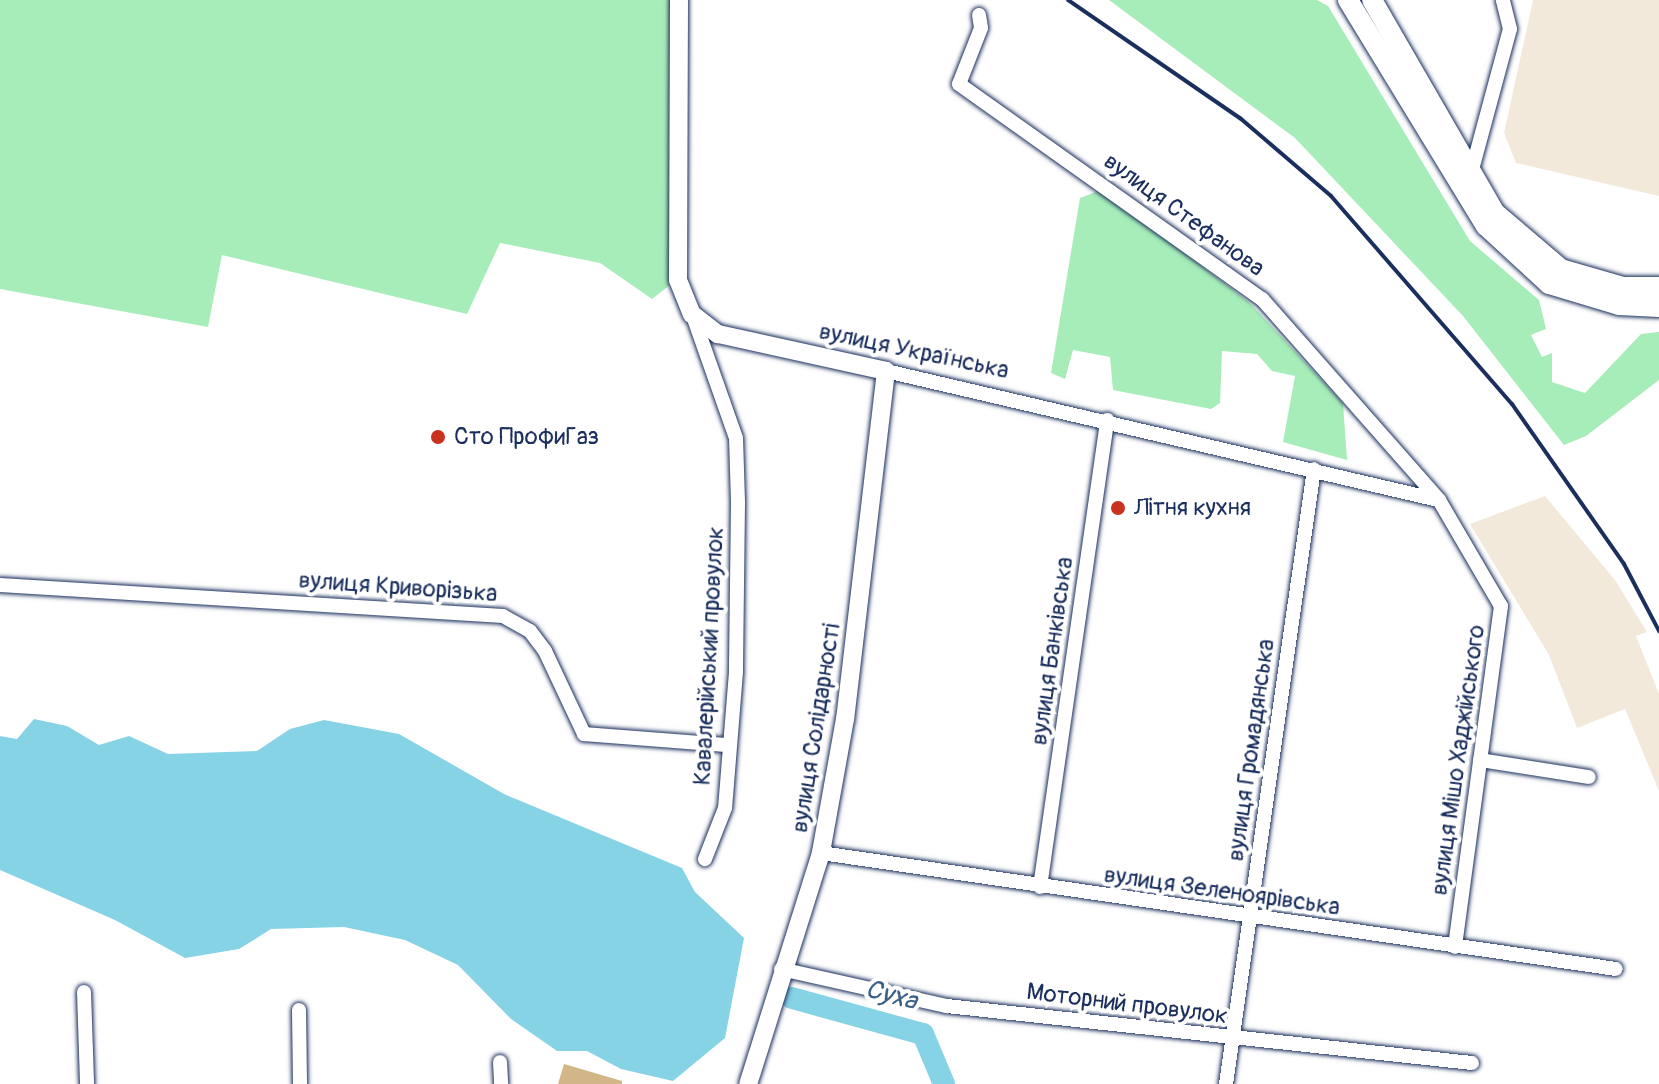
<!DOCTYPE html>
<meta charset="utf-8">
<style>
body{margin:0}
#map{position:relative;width:1659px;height:1084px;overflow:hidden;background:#fff;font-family:Pangolin,sans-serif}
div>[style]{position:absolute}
.built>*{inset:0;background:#f2e9db}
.green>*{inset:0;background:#a7edb9}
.water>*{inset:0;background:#86d3e6}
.river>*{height:22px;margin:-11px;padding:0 11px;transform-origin:11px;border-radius:11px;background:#86d3e6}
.building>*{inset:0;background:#d2b687}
.roads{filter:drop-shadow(0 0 2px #1b2f5e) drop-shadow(0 0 2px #1b2f5e)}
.minor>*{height:14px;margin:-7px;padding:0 7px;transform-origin:7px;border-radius:7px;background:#fff}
.tertiary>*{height:18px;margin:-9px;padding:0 9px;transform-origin:9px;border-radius:9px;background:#fff}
.secondary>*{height:20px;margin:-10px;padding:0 10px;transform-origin:10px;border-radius:10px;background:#fff}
.rail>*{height:4px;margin:-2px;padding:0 2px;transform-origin:2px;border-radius:2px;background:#1b2f5e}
.dots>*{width:22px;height:22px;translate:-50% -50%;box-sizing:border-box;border:4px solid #fff;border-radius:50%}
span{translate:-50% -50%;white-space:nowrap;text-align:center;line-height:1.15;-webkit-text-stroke:8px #fff;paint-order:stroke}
.street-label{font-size:24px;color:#1b2f5e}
.poi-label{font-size:24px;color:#1b2f5e}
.left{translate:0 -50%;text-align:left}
.water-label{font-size:26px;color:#3b6087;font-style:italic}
</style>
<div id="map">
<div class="built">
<i style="clip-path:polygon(1533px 0,1659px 0,1659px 196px,1516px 163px,1504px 133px)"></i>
<i style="clip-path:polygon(1545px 496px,1615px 580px,1647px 632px,1636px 636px,1659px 694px,1659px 791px,1625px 709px,1577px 728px,1549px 655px,1470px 524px)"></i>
</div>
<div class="green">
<i style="clip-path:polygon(0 0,671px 0,670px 285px,652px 299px,600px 263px,500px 243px,467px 314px,222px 255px,208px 327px,0 289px)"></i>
<i style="clip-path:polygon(1109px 0,1317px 0,1328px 6px,1470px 241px,1539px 300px,1546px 329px,1531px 335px,1542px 357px,1552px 353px,1552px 382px,1585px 393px,1641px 334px,1659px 332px,1659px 380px,1586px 436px,1564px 445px,1463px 316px,1295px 138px)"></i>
<i style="clip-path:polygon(1101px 190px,1250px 303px,1343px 403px,1347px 460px,1283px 442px,1295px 376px,1272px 371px,1257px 354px,1222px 351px,1220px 403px,1211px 409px,1113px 390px,1110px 357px,1073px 350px,1065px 379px,1051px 373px,1080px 198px)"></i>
</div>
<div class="water">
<i style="clip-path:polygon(34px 719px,67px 726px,99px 745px,129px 736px,168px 754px,257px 751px,290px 729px,324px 720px,399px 734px,504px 794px,682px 868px,695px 892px,744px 938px,725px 1038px,673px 1081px,621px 1069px,587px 1051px,557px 1051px,511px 1019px,458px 965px,405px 940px,344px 927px,271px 929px,239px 949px,185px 958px,115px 920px,0 870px,0 736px,17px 739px)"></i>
</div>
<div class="river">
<i style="left:792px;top:998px;width:136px;rotate:15.4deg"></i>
<i style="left:923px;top:1034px;width:54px;rotate:67.2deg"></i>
</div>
<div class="building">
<i style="clip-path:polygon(564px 1064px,622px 1081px,622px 1084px,558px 1084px)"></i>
</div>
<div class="roads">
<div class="minor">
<i style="left:979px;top:15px;width:13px;rotate:81deg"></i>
<i style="left:981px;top:28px;width:60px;rotate:111.4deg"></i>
<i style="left:959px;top:84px;width:372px;rotate:35.4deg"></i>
<i style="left:1262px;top:299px;width:268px;rotate:48.6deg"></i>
<i style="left:1439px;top:500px;width:123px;rotate:59.7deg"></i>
<i style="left:1501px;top:606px;width:344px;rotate:97.7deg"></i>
<i style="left:1473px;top:166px;width:142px;rotate:-74.9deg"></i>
<i style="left:1510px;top:29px;width:30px;rotate:-104deg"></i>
<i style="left:693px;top:316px;width:129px;rotate:70.6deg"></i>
<i style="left:736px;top:438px;width:65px;rotate:88.2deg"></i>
<i style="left:738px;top:503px;width:169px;rotate:90.7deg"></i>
<i style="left:736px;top:672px;width:136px;rotate:94.6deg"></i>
<i style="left:725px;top:808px;width:55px;rotate:111.4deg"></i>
<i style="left:886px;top:371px;width:567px;rotate:13.15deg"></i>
<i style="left:0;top:585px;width:504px;rotate:3.53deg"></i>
<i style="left:503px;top:616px;width:31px;rotate:29deg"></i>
<i style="left:530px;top:631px;width:25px;rotate:53deg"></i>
<i style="left:545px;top:651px;width:92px;rotate:64.8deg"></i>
<i style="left:584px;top:734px;width:142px;rotate:4.4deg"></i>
<i style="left:1480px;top:760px;width:110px;rotate:8.9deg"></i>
<i style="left:821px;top:853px;width:803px;rotate:8.3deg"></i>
<i style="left:1040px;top:887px;width:472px;rotate:-81.8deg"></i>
<i style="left:781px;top:969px;width:170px;rotate:12.6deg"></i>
<i style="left:947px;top:1006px;width:528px;rotate:6.2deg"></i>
<i style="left:84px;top:992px;width:92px;rotate:88.1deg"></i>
<i style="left:299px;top:1010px;width:74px;rotate:89.2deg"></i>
<i style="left:500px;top:1062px;width:22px;rotate:87deg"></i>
<i style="left:1226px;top:1084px;width:621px;rotate:-81.86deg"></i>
</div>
<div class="tertiary">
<i style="left:679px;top:0;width:280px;rotate:90.2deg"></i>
<i style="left:678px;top:280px;width:37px;rotate:68deg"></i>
<i style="left:692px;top:314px;width:33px;rotate:38deg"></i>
<i style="left:718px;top:334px;width:172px;rotate:12.4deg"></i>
<i style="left:886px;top:371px;width:350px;rotate:96.7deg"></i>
<i style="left:845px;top:719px;width:136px;rotate:100.2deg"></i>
<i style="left:821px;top:853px;width:242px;rotate:107.5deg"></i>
</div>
<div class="secondary">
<i style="left:1348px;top:0;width:265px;rotate:58.6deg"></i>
<i style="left:1486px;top:226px;width:86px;rotate:42.6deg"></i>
<i style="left:1549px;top:284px;width:73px;rotate:16.7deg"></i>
<i style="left:1619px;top:305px;width:40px;rotate:2.9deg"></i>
<i style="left:1372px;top:0;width:246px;rotate:60deg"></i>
<i style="left:1495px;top:213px;width:87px;rotate:40.3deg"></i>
<i style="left:1561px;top:269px;width:65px;rotate:16.2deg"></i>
<i style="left:1623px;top:287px;width:36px"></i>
</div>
</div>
<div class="rail">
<i style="left:1068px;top:0;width:209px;rotate:34.5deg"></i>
<i style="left:1240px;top:118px;width:120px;rotate:40.6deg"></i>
<i style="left:1331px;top:196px;width:276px;rotate:49deg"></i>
<i style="left:1512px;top:404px;width:195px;rotate:55deg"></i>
<i style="left:1624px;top:564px;width:76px;rotate:62.4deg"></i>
</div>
<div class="dots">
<i style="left:438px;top:437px;background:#c8321e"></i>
<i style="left:1118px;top:508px;background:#c8321e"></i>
</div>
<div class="street-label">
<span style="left:1184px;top:215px;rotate:36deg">вулиця Стефанова</span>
<span style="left:914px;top:351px;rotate:12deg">вулиця Українська</span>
<span style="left:398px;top:587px;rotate:4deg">вулиця Криворізька</span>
<span style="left:1052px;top:651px;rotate:-82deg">вулиця Банківська</span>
<span style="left:709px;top:656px;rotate:-87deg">Кавалерійський провулок</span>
<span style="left:816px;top:728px;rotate:-81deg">вулиця Солідарності</span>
<span style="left:1251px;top:750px;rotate:-82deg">вулиця Громадянська</span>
<span style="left:1458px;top:760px;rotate:-82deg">вулиця Мішо Хаджійського</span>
<span style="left:1222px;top:891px;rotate:8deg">вулиця Зеленоярівська</span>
<span style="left:1127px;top:1004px;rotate:7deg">Моторний провулок</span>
</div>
<div class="poi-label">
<span class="left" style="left:454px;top:437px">Сто ПрофиГаз</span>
<span class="left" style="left:1134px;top:508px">Літня кухня</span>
</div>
<div class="water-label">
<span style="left:891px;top:996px;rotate:15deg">Суха</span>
</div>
</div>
